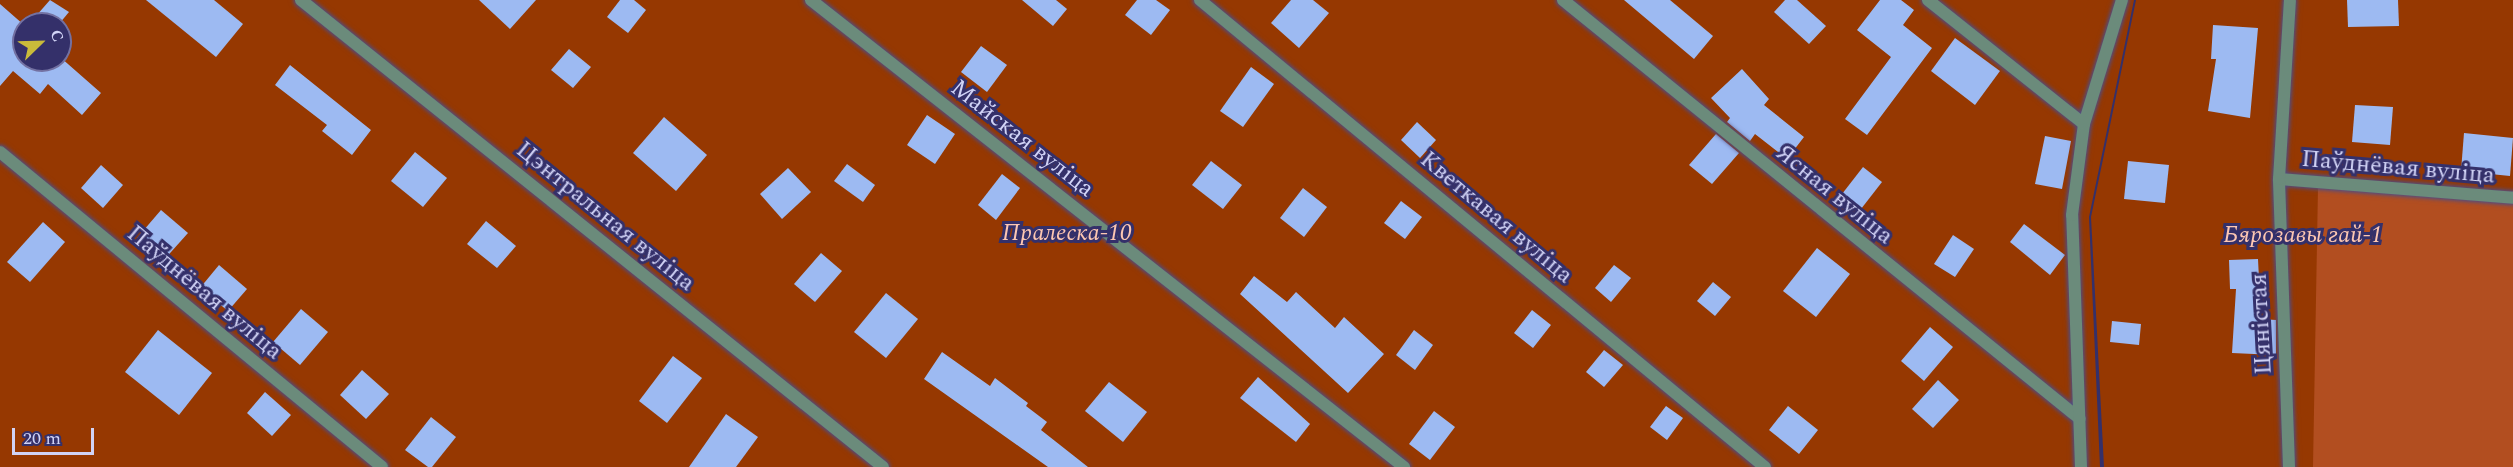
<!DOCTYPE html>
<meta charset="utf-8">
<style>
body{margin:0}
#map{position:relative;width:2513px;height:467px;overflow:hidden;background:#34306a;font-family:Spectral,serif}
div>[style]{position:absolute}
.green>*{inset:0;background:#963801}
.forest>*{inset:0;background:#b24e20}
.building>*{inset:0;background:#9dbaf2}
.roads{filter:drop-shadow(0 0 2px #504d83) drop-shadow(0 0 2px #504d83)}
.minor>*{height:12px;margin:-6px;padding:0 6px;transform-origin:6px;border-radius:6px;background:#6b8b7b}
span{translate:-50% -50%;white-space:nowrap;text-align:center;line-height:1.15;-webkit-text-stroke:6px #34306a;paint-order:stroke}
.street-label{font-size:24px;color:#d1d3f6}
.park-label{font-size:24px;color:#fdc7b2;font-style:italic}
.north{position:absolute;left:12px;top:12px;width:60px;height:60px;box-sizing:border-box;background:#34306a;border:2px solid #7371a2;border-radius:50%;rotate:67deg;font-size:16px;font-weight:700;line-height:24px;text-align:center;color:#d1d3f6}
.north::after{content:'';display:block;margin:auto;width:21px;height:27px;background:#c9bb3a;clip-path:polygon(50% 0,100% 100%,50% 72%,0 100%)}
.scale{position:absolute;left:12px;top:428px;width:82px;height:27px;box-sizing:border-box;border:3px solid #d1d3f6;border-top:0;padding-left:8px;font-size:18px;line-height:21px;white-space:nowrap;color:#d1d3f6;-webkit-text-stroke:4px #34306a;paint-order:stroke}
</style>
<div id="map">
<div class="green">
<i style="clip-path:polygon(evenodd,0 0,2134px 0,2089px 217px,2100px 467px,0 467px,0 0,24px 24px,60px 24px,60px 60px,24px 60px,24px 24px)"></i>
<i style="clip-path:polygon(2136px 0,2513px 0,2513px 467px,2104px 467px,2091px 217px)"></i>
</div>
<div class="forest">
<i style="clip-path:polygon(2318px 187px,2513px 191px,2513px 467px,2313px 467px)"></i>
</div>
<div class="building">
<i style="clip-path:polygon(50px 0,69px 12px,59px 24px,29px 24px)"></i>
<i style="clip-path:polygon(146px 0,214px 0,243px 24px,216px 57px)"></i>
<i style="clip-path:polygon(479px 0,536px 0,510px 29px)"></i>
<i style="clip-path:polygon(620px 0,634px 0,646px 10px,628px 33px,607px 17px)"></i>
<i style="clip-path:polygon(1022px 0,1056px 0,1067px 9px,1053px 26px)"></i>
<i style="clip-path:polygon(1137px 0,1156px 0,1170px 10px,1151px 35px,1125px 15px)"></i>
<i style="clip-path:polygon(1291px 0,1313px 0,1329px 13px,1299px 48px,1271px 23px)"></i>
<i style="clip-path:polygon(1624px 0,1670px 0,1713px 36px,1694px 59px)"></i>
<i style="clip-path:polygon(1785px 0,1797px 0,1826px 26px,1809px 44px,1774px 12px)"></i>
<i style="clip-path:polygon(1880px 0,1901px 0,1914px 10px,1903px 25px,1932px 48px,1867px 135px,1845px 119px,1891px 57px,1857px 30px)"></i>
<i style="clip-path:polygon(2347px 0,2398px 0,2399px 26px,2348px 27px)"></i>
<i style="clip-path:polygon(0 4px,24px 25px,24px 60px,60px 60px,60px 57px,101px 93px,82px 115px,48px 84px,40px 94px,13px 71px,0 86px)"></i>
<i style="clip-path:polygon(2213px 25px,2258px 28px,2250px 118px,2208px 111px,2216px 59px,2211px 59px)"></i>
<i style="clip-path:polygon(1955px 38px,2000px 71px,1975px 105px,1931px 71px)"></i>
<i style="clip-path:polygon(981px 46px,1007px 65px,987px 92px,961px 72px)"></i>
<i style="clip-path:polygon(569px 49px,591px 67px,573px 88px,551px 70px)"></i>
<i style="clip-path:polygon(290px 65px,371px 130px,352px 155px,322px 131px,327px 125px,275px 85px)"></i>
<i style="clip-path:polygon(1251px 67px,1274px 84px,1243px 127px,1220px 111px)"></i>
<i style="clip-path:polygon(1742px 69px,1769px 99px,1764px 105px,1804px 137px,1787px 159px,1755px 134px,1750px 141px,1727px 122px,1730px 118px,1711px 98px)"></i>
<i style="clip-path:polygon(2355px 105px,2393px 107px,2390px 145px,2352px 142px)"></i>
<i style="clip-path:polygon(927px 115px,955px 134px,935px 164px,907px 145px)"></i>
<i style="clip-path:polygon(664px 117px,707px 155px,676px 191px,633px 153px)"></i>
<i style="clip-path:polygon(1417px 122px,1436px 140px,1420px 158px,1401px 140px)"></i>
<i style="clip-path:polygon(2464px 133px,2513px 138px,2510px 176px,2461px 171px)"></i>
<i style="clip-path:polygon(1716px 134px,1739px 153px,1712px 184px,1689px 165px)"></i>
<i style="clip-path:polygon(2045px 136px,2071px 141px,2062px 189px,2035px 184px)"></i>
<i style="clip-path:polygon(415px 152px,447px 178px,423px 207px,391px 181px)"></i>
<i style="clip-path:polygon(1211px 161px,1242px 185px,1223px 209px,1192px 185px)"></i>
<i style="clip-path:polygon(2128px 161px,2169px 165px,2165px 203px,2124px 199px)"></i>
<i style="clip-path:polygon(847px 164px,875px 185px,863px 202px,834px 181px)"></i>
<i style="clip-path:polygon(101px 165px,123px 185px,103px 208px,81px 188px)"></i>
<i style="clip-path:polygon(1863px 167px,1882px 182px,1861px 209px,1842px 194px)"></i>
<i style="clip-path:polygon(788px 168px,811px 192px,782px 219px,760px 194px)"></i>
<i style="clip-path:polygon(1002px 174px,1020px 188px,996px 220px,978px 205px)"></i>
<i style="clip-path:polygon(1303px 188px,1327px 207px,1304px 237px,1280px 218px)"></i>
<i style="clip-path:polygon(1401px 201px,1422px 217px,1405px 239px,1384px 223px)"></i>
<i style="clip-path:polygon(161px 210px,188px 233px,163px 261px,137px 238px)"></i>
<i style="clip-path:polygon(486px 221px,516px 246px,497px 268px,467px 244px)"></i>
<i style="clip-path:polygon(43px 222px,65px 242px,30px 282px,7px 262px)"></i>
<i style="clip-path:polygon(2024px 224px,2065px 255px,2050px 275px,2010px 242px)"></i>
<i style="clip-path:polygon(1953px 235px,1974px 249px,1955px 277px,1934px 264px)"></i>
<i style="clip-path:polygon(1817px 248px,1850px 274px,1816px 317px,1783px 291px)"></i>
<i style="clip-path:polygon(821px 253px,842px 271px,815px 302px,794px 284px)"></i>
<i style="clip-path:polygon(2258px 259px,2261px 319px,2276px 320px,2276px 355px,2232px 353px,2236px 289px,2230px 289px,2229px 260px)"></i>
<i style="clip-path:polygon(219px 265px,247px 289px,228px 311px,200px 288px)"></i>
<i style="clip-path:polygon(1614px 265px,1631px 278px,1611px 302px,1595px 288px)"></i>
<i style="clip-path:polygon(1254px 276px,1287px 302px,1296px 292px,1335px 328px,1344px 317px,1384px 354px,1348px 393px,1240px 294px)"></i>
<i style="clip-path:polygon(1713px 282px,1731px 297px,1715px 316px,1697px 301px)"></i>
<i style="clip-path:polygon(886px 293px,918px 319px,886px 358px,854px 332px)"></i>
<i style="clip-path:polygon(301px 309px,328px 332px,300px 365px,273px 342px)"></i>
<i style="clip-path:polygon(1532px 310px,1551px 325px,1533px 348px,1514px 333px)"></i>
<i style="clip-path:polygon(2112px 321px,2141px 324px,2139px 345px,2110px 342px)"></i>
<i style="clip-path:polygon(1930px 327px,1953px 347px,1924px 381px,1901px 361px)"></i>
<i style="clip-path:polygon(158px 330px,212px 373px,179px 415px,125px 372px)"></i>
<i style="clip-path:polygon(1414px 330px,1433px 345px,1415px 370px,1396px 355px)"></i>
<i style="clip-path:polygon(1604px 350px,1623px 365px,1604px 387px,1586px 372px)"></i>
<i style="clip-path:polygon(942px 352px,990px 386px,995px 378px,1028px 403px,1026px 406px,1047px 422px,1041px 430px,1088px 467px,1048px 467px,924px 379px)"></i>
<i style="clip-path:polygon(673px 356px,702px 378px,667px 423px,639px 401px)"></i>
<i style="clip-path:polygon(362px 370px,389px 394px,366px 419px,340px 395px)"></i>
<i style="clip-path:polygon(1258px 377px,1310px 424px,1296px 442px,1240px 398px)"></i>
<i style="clip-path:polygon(1938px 380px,1959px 400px,1933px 428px,1912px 409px)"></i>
<i style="clip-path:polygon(1109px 382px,1147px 412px,1123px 442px,1085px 411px)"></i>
<i style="clip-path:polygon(265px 392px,291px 415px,272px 436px,247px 413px)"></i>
<i style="clip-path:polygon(1666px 406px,1683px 418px,1667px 440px,1650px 427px)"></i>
<i style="clip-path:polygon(1788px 406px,1818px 430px,1799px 454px,1769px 430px)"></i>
<i style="clip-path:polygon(1434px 411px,1455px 427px,1430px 460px,1409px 444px)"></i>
<i style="clip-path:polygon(726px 414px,758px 437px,736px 467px,689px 467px)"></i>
<i style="clip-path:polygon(431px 417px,456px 437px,432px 467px,428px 467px,405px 450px)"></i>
</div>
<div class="roads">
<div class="minor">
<i style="left:301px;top:0;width:746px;rotate:38.74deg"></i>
<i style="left:811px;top:0;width:755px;rotate:38.22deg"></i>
<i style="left:1200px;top:0;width:733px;rotate:39.58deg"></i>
<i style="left:1563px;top:0;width:665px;rotate:39.02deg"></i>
<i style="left:1928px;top:0;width:199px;rotate:38.5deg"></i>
<i style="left:0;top:152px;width:495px;rotate:39.5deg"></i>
<i style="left:2279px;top:179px;width:235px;rotate:4.6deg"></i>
<i style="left:2081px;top:467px;width:252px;rotate:-92deg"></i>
<i style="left:2072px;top:215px;width:92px;rotate:-82.5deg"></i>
<i style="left:2084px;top:124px;width:130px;rotate:-73deg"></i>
<i style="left:2289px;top:467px;width:288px;rotate:-92deg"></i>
<i style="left:2279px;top:179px;width:179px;rotate:-86.5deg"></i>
</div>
</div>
<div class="street-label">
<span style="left:1022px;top:139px;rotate:38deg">Майская вуліца</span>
<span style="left:2398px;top:168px;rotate:5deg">Паўднёвая вуліца</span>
<span style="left:1834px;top:195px;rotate:39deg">Ясная вуліца</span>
<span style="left:605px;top:217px;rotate:39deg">Цэнтральная вуліца</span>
<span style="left:1496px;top:218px;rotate:40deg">Кветкавая вуліца</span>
<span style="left:204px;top:293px;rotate:40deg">Паўднёвая вуліца</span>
<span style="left:2262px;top:324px;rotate:-93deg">Цяністая</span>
</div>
<div class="park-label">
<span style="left:1067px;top:234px">Пралеска-10</span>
<span style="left:2303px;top:236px">Бярозавы гай-1</span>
</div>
<div class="north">С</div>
<div class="scale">20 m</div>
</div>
